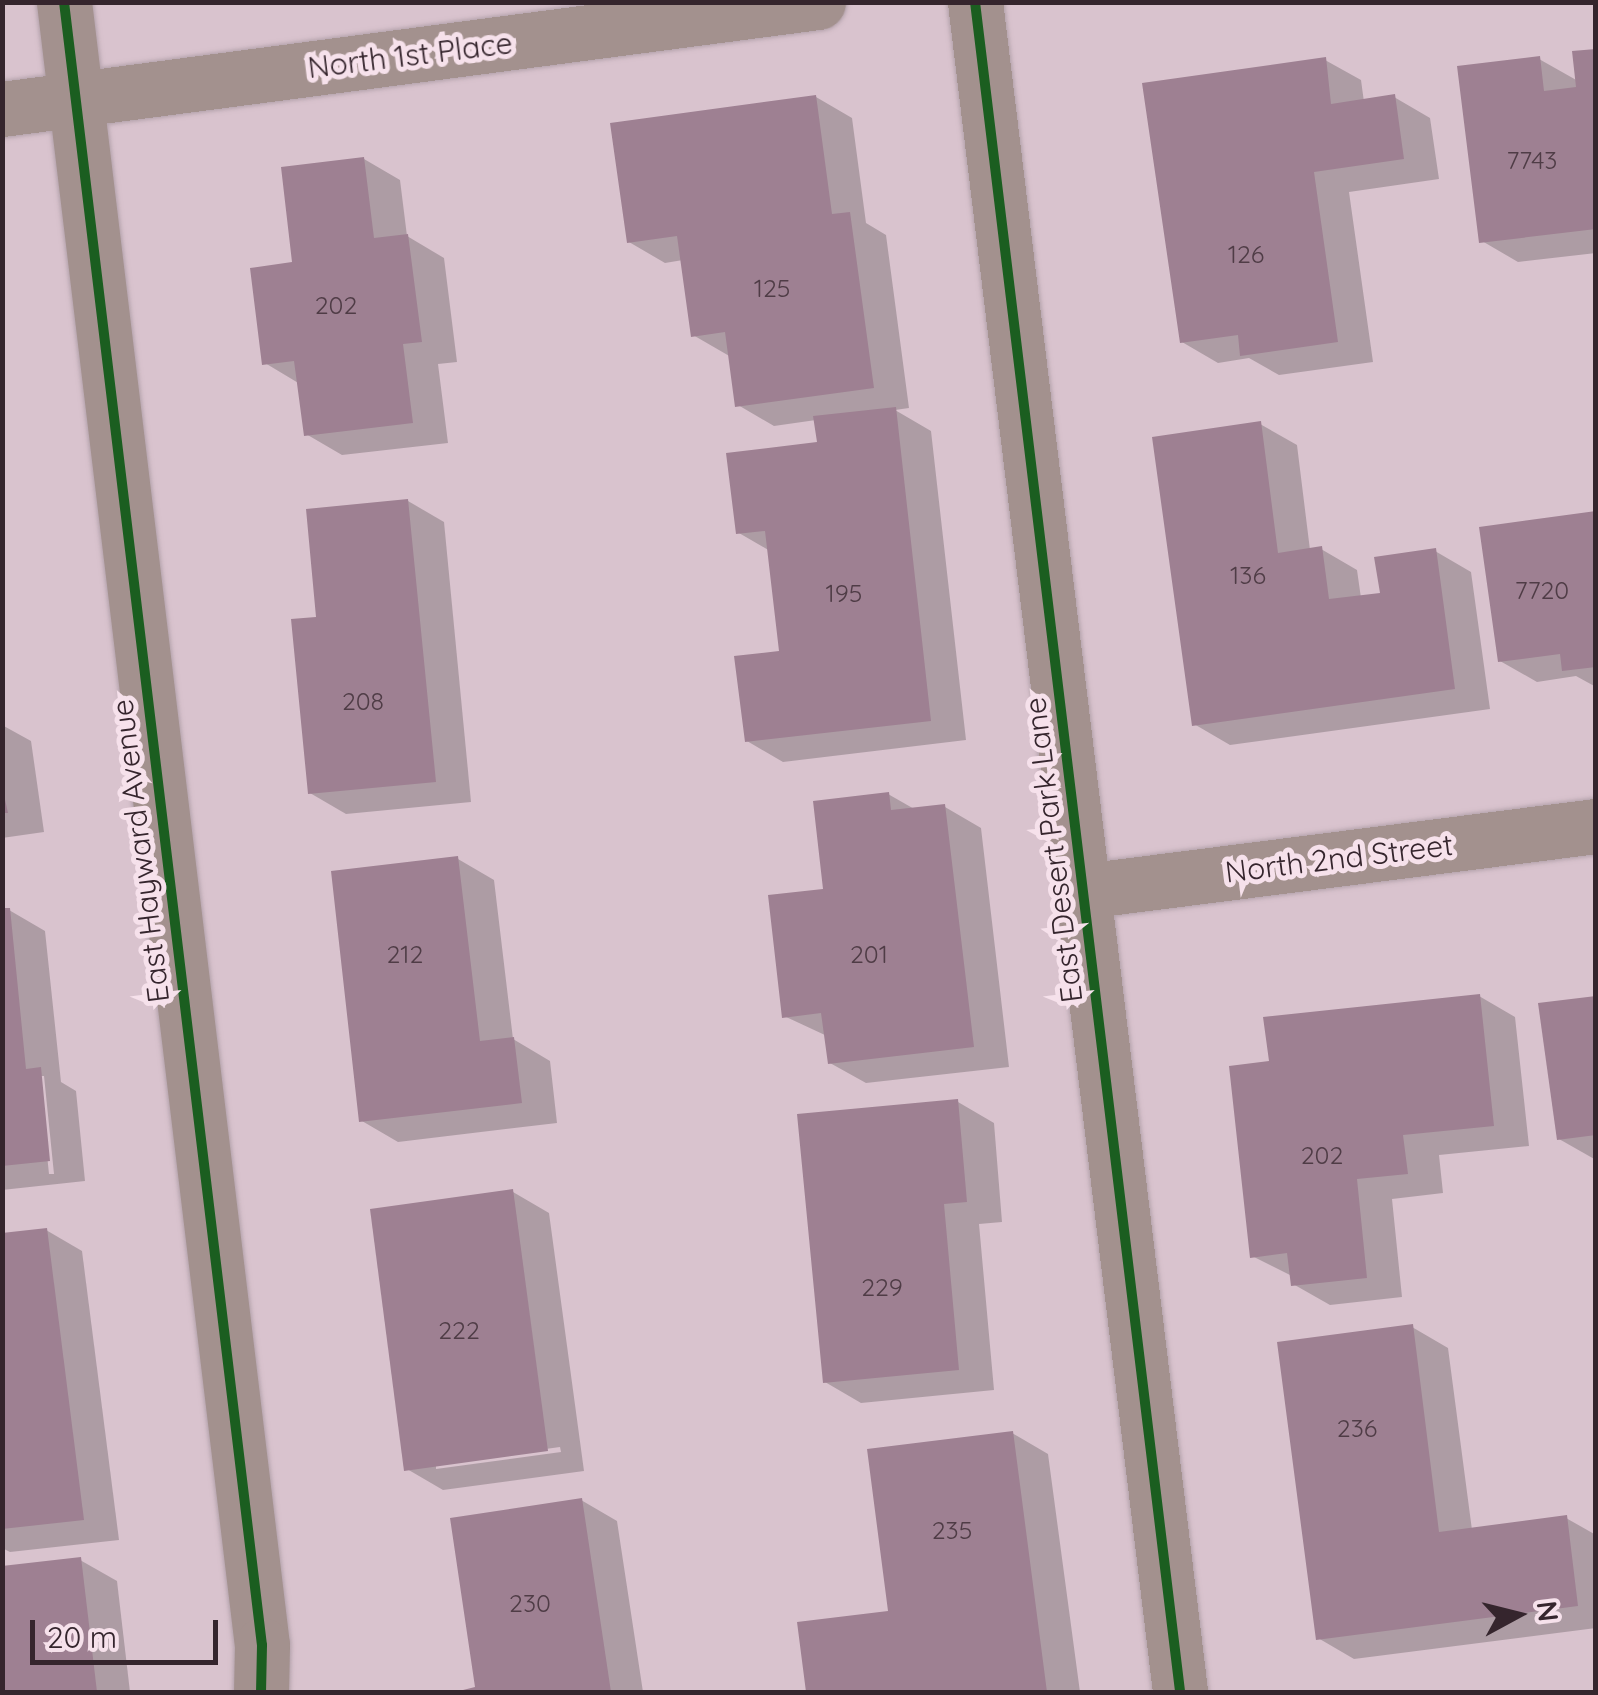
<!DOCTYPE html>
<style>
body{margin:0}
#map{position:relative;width:1598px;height:1695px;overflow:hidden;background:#d9c3ce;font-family:Quicksand,sans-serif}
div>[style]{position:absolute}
.shadow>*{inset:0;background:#0003}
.building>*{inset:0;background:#9e8092}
.roads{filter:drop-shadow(0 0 2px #b3a2ab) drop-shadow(0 0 2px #b3a2ab)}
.minor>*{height:55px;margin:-27.5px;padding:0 27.5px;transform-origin:27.5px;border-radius:27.5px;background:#a3918e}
.cycleway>*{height:10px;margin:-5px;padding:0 5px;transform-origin:5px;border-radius:5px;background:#1b5e20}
span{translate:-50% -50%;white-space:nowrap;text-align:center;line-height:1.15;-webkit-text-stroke:10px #f6e1eb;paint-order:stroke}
.number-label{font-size:25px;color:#4f3c46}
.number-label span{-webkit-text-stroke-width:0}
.street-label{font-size:30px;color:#35252d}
.frame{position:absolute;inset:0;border:5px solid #35252d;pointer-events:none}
.north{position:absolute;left:1468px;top:1565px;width:100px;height:100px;-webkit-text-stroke:8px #f6e1eb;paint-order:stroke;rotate:83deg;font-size:28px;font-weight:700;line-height:40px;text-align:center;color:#35252d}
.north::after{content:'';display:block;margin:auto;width:35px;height:45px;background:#35252d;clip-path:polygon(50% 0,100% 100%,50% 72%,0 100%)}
.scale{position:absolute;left:30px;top:1620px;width:188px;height:45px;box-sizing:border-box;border:5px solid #35252d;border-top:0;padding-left:12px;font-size:30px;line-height:35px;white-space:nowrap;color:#35252d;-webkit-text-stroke:8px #f6e1eb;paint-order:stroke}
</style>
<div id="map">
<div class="shadow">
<i style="clip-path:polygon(1596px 51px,1596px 253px,1518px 262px,1482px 241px,1539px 59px,1578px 81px)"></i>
<i style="clip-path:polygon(1325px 60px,1361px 80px,1364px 102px,1394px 97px,1430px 118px,1439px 179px,1349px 192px,1373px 362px,1279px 375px,1249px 358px,1218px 363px,1182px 342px)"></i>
<i style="clip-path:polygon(816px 97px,852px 118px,866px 223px,886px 235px,909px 408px,895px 410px,931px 431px,966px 740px,783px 762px,747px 741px,782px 653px,770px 551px,739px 533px,819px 445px,816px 420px,774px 426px,738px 405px,731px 357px,693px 335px,683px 260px,665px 263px,629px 242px)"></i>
<i style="clip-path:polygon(364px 159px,400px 180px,407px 236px,444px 258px,457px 362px,438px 364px,448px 443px,342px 455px,306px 434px,300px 384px,265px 363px,295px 265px)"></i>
<i style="clip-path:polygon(1260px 424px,1297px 445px,1310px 550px,1321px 549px,1357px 570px,1361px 598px,1383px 595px,1435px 551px,1471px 572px,1490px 709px,1230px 745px,1194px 724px)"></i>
<i style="clip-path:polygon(408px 501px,444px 522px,471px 802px,346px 814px,310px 793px,319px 619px)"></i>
<i style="clip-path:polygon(1596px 513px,1596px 687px,1576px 676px,1537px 682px,1500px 661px)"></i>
<i style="clip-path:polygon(2px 725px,31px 741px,44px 832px,2px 838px)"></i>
<i style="clip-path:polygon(888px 794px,916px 810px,945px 807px,981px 828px,1009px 1067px,866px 1083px,830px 1063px,827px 1036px,784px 1016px,826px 891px)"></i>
<i style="clip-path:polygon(458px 859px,494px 880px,513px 1039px,550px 1061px,557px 1123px,398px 1142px,362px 1121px)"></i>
<i style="clip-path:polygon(evenodd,9px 910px,45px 931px,61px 1082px,76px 1091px,85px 1181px,2px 1190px,2px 911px,9px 910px,39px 1076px,44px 1076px,54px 1174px,49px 1174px,39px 1076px)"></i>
<i style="clip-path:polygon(1479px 996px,1515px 1017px,1529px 1146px,1439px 1155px,1443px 1193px,1392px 1199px,1402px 1297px,1330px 1305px,1293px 1284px,1292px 1276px,1252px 1256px,1272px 1063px)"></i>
<i style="clip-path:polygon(1596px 998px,1596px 1160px,1559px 1139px)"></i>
<i style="clip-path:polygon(958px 1102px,994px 1123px,1002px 1222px,979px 1224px,994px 1390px,861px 1403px,825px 1382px)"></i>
<i style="clip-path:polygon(evenodd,513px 1192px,549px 1213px,584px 1471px,443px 1490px,407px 1469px,513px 1192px,560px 1447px,561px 1452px,436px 1469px,436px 1464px,560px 1447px)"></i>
<i style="clip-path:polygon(46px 1230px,82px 1251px,119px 1540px,10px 1552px,2px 1548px,2px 1236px)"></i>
<i style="clip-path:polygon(1412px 1327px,1448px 1348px,1472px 1530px,1566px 1518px,1596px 1535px,1596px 1628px,1354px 1659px,1318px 1638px)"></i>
<i style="clip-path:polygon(1012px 1433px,1048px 1454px,1080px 1692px,809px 1692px,800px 1624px,891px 1613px)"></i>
<i style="clip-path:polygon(581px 1500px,617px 1521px,643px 1692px,457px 1692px,478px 1689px)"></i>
<i style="clip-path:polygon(80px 1560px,117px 1581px,130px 1692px,2px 1692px,2px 1569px)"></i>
</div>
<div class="building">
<i style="clip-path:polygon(1596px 49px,1596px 229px,1479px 243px,1457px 66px,1540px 56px,1544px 91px,1576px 87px,1572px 51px)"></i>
<i style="clip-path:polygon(1326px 57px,1331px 104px,1395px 94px,1404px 159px,1314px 172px,1338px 342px,1240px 356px,1238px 335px,1180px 343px,1142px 83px)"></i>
<i style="clip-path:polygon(816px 95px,832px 214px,850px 212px,874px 388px,735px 407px,725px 332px,691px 337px,677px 236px,627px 243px,610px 123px)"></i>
<i style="clip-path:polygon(364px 157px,374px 238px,408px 234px,422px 342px,403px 344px,413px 423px,304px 436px,294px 361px,262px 365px,250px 268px,292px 262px,281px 167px)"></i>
<i style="clip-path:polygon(896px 407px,931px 721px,745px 742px,734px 656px,779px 651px,765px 531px,736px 534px,726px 453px,817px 442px,813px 416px)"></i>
<i style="clip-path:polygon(1261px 421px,1278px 553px,1322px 546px,1329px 599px,1380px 593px,1374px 557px,1436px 548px,1455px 689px,1192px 726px,1152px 437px)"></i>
<i style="clip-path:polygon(408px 499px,436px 782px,308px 794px,291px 619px,316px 617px,306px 509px)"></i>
<i style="clip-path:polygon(1596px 511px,1596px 667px,1562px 671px,1560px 654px,1498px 662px,1479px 527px)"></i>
<i style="clip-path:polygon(2px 786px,8px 813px,2px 813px)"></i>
<i style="clip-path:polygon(889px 792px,891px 810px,945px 804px,974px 1047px,828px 1064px,821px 1013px,782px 1018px,768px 895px,823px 889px,813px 801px)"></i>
<i style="clip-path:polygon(458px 856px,480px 1041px,514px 1037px,522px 1103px,359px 1122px,331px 871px)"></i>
<i style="clip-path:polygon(2px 908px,10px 908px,26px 1069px,41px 1067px,50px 1161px,2px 1166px)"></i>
<i style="clip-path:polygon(1480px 994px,1494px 1126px,1403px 1135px,1408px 1174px,1357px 1179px,1367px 1278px,1291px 1286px,1287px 1253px,1250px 1258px,1229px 1066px,1269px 1061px,1263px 1017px)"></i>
<i style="clip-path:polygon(1596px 996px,1596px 1135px,1557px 1140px,1538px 1003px)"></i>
<i style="clip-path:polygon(958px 1099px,967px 1202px,944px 1204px,959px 1370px,823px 1383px,797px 1114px)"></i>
<i style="clip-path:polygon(513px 1189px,548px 1451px,404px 1471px,370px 1209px)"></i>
<i style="clip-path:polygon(47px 1228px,84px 1520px,2px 1529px,2px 1233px)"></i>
<i style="clip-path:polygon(1413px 1324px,1439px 1532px,1567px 1515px,1578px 1606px,1316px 1640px,1277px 1342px)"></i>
<i style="clip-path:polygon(1013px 1431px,1047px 1692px,806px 1692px,797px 1622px,888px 1611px,867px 1449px)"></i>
<i style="clip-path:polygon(582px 1498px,611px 1692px,455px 1692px,475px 1687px,450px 1518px)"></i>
<i style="clip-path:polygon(81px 1557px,97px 1692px,2px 1692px,2px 1566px)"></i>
</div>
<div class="roads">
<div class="minor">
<i style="left:64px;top:2px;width:1655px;rotate:83.13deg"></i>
<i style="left:262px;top:1645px;width:47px;rotate:91.2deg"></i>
<i style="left:975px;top:2px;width:1702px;rotate:83.08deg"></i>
<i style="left:2px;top:109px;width:823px;rotate:-7.47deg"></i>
<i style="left:1084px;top:891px;width:516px;rotate:-7.24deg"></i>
</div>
</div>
<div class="cycleway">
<i style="left:64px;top:2px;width:1655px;rotate:83.13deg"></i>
<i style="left:262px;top:1645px;width:47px;rotate:91.2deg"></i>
<i style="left:975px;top:2px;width:1702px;rotate:83.08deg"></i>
</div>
<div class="number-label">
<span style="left:1532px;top:160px">7743</span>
<span style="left:1246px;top:254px">126</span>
<span style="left:772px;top:288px">125</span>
<span style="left:336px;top:305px">202</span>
<span style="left:1248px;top:575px">136</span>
<span style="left:1542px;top:590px">7720</span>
<span style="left:844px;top:593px">195</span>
<span style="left:363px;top:701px">208</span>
<span style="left:405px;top:954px">212</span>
<span style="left:869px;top:954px">201</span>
<span style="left:1322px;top:1155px">202</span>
<span style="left:882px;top:1287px">229</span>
<span style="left:459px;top:1330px">222</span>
<span style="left:1357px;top:1428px">236</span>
<span style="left:952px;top:1530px">235</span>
<span style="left:530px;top:1603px">230</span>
</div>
<div class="street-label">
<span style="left:410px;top:55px;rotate:-7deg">North 1st Place</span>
<span style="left:1053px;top:850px;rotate:-97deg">East Desert Park Lane</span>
<span style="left:140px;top:851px;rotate:-97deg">East Hayward Avenue</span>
<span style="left:1339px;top:858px;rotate:-7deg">North 2nd Street</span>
</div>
<div class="frame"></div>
<div class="north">N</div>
<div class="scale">20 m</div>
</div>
